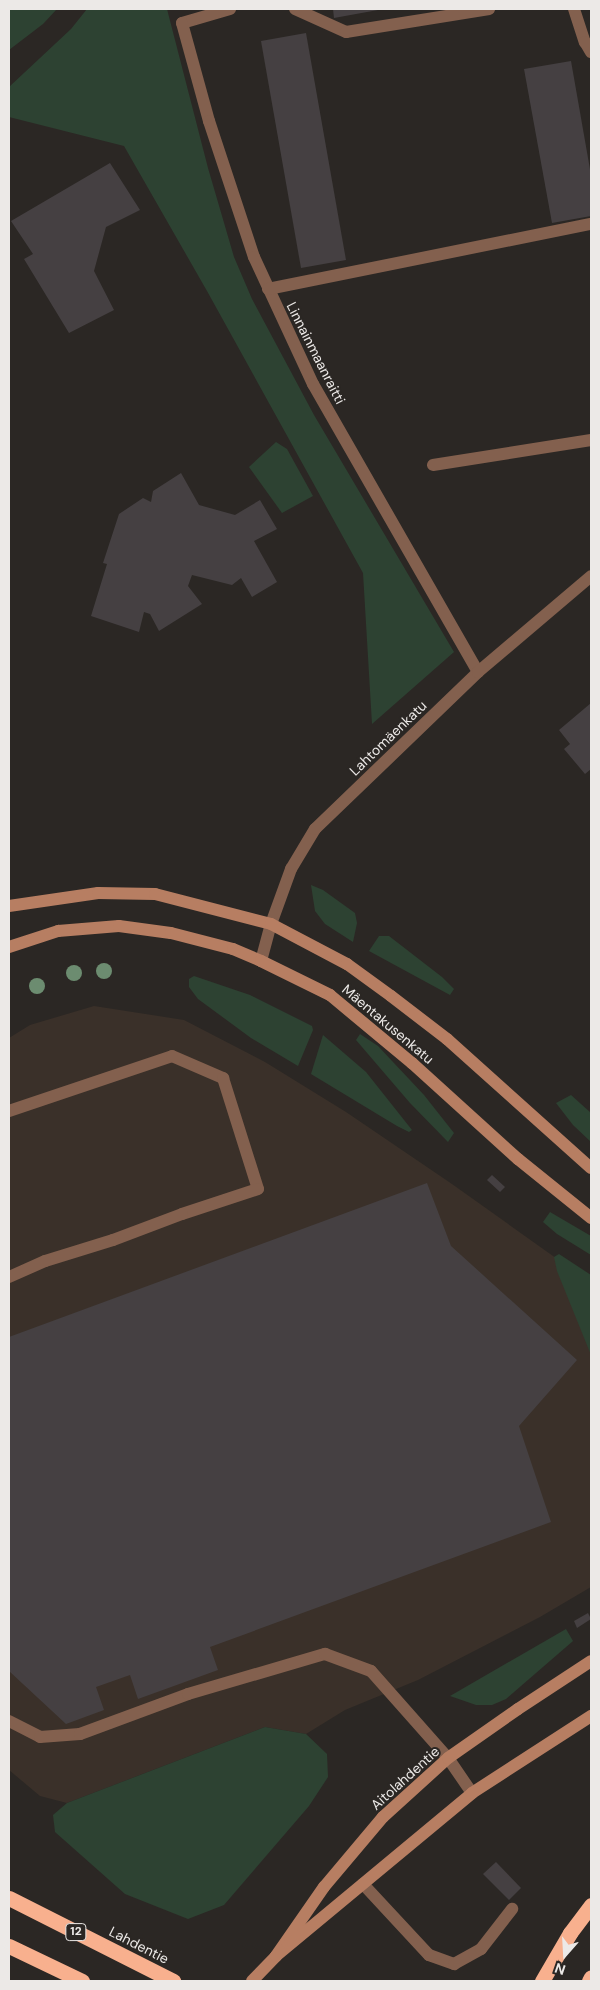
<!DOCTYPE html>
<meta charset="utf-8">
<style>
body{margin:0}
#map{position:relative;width:600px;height:1990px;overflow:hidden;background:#2b2724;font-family:"DM Sans",sans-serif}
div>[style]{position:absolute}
.built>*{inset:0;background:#3a3029}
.green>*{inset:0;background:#2d4232}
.building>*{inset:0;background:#454042}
.lane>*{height:12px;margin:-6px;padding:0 6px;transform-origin:6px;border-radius:6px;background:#83604e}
.street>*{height:12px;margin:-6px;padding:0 6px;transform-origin:6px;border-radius:6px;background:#83604e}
.secondary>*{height:12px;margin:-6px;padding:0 6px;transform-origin:6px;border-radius:6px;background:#b77e62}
.highway>*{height:15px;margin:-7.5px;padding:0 7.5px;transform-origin:7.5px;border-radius:7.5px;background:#f8b08e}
.trees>*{width:16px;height:16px;margin:-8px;border-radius:50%;background:#6c8c70}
span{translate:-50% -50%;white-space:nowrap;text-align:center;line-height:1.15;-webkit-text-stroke:4px #2b2724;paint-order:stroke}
.shield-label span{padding:1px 4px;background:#2b2724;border:1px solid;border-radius:4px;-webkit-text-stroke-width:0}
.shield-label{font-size:12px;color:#ece9e7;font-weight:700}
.street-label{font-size:14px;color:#ece9e7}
.frame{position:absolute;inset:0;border:10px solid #ece9e7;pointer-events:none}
.north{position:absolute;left:540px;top:1930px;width:50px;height:50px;-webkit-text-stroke:4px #2b2724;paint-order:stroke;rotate:199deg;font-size:14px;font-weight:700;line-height:20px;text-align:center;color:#ece9e7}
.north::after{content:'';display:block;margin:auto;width:18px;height:22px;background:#ece9e7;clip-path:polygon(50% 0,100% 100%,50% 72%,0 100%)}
</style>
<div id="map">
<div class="built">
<i style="clip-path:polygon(94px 1006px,184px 1020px,265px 1062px,346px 1112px,452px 1184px,591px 1283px,591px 1587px,540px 1617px,418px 1680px,345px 1710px,306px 1734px,265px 1727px,67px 1803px,40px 1796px,9px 1770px,9px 1038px,30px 1025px)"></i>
</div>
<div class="green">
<i style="clip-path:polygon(9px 9px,57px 9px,43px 24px,9px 50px)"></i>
<i style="clip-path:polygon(87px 9px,167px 9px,208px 168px,234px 257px,252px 299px,314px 415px,454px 652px,372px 724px,363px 573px,207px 291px,124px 146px,9px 117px,9px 87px,71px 29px)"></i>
<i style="clip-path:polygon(276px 442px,287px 449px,313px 496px,282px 513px,249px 467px)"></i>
<i style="clip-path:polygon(311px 885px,323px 890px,355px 913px,357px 923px,353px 942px,325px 924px,315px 911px)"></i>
<i style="clip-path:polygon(379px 936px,389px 936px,442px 977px,454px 989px,450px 995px,369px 951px)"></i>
<i style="clip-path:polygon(194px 976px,250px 995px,312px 1026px,313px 1030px,298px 1066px,251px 1038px,198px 999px,189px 987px,189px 979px)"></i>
<i style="clip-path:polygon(360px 1034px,378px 1046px,424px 1095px,454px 1133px,448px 1142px,410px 1103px,356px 1040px)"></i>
<i style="clip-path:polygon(323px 1035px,366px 1072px,412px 1130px,409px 1132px,397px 1126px,311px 1074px)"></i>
<i style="clip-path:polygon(571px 1095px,591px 1113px,591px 1142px,573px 1125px,556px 1103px)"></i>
<i style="clip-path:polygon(550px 1212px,591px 1236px,591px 1255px,557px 1234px,543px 1222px)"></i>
<i style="clip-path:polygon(559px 1254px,591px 1275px,591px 1355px,557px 1271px,554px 1257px)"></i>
<i style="clip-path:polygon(566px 1629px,573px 1641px,506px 1699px,492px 1705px,476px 1705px,450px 1696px)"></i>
<i style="clip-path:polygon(265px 1727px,306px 1734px,327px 1754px,328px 1777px,309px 1806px,224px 1905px,188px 1919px,125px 1894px,55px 1832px,53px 1815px,67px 1803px)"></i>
</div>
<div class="building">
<i style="clip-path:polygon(333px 9px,378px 9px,378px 10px,334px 18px)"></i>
<i style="clip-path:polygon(306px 33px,346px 260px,301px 268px,261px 41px)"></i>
<i style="clip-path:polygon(571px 61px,591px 175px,591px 216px,552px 223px,524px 69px)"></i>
<i style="clip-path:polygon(110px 163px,140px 210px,106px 227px,94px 271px,114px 310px,69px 333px,24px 259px,33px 254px,11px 221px)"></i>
<i style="clip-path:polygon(181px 473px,199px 505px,235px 515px,260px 500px,277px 529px,254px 541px,277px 582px,252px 597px,241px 578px,232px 585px,192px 575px,188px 586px,202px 604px,159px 631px,150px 614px,144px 612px,139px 632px,91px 616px,107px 564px,103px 563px,119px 514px,143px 498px,151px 502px,153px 491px)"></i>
<i style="clip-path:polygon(591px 703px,591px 769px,585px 774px,564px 749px,570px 744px,559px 730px)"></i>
<i style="clip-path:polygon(492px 1175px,505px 1187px,500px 1192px,487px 1180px)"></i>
<i style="clip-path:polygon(427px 1183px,451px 1246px,577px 1360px,519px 1426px,551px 1522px,210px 1647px,218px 1670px,138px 1699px,130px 1675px,96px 1687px,104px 1710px,66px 1724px,9px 1671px,9px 1337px)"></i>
<i style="clip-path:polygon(588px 1613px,591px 1619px,577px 1628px,574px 1621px)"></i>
<i style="clip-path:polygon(496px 1862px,521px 1888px,509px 1900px,483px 1874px)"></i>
</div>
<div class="lane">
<i style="left:230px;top:9px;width:50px;rotate:163.7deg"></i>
<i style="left:182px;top:23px;width:102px;rotate:74.6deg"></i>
<i style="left:209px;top:121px;width:143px;rotate:71.7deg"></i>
<i style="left:254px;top:257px;width:140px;rotate:65.1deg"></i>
<i style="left:313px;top:384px;width:332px;rotate:60.2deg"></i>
<i style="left:295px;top:9px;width:56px;rotate:24.3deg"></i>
<i style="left:346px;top:32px;width:145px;rotate:-9.1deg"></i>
<i style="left:574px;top:9px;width:35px;rotate:72deg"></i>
<i style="left:585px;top:42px;width:12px;rotate:59deg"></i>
<i style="left:268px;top:289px;width:329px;rotate:-11.4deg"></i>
<i style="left:433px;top:465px;width:160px;rotate:-9deg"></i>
<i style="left:9px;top:1111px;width:172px;rotate:-18.6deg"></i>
<i style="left:172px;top:1056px;width:56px;rotate:23.3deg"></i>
<i style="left:223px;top:1078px;width:116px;rotate:72.5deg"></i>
<i style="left:258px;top:1189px;width:80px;rotate:161.8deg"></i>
<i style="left:182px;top:1214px;width:74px;rotate:159.4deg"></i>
<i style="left:113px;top:1240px;width:71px;rotate:162.8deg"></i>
<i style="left:45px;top:1261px;width:39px;rotate:156deg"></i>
<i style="left:9px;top:1721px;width:35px;rotate:27deg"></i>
<i style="left:40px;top:1737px;width:40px;rotate:-4.3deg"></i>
<i style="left:80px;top:1734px;width:115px;rotate:-20.3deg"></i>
<i style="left:188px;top:1694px;width:143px;rotate:-16.3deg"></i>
<i style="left:325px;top:1654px;width:49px;rotate:20.3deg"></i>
<i style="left:371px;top:1671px;width:116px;rotate:48.5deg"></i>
<i style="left:448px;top:1758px;width:42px;rotate:55.6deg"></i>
<i style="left:363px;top:1884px;width:97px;rotate:47.1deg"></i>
<i style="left:429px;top:1955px;width:27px;rotate:20deg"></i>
<i style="left:454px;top:1964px;width:31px;rotate:-29deg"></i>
<i style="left:481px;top:1949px;width:51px;rotate:-52.2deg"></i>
</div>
<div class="street">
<i style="left:261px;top:961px;width:38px;rotate:-75deg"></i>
<i style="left:271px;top:924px;width:59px;rotate:-70deg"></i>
<i style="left:291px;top:869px;width:47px;rotate:-59deg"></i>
<i style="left:315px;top:829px;width:226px;rotate:-43.9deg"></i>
<i style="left:478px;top:672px;width:148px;rotate:-40.3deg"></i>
</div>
<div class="secondary">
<i style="left:9px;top:906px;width:90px;rotate:-8.3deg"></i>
<i style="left:98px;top:893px;width:57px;rotate:1deg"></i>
<i style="left:155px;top:894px;width:120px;rotate:14.5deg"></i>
<i style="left:271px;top:924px;width:86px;rotate:27.8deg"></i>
<i style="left:347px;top:964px;width:54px;rotate:36deg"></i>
<i style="left:391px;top:996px;width:71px;rotate:37.5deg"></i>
<i style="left:447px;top:1039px;width:193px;rotate:41.9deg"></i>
<i style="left:9px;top:947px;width:52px;rotate:-18.1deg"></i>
<i style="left:58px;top:931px;width:61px;rotate:-4.7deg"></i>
<i style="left:119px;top:926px;width:52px;rotate:7.7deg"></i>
<i style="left:171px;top:933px;width:64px;rotate:14.5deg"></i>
<i style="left:233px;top:949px;width:30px;rotate:23deg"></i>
<i style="left:261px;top:961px;width:77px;rotate:26.2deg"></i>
<i style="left:330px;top:995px;width:107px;rotate:39.7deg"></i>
<i style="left:412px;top:1063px;width:143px;rotate:42.2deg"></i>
<i style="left:518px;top:1159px;width:94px;rotate:38.9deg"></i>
<i style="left:276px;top:1956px;width:84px;rotate:-55.2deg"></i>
<i style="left:324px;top:1887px;width:92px;rotate:-49.9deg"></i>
<i style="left:383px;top:1817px;width:88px;rotate:-42.2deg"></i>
<i style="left:448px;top:1758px;width:85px;rotate:-35deg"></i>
<i style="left:518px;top:1709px;width:87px;rotate:-33.3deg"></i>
<i style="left:252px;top:1981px;width:35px;rotate:-46deg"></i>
<i style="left:276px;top:1956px;width:255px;rotate:-39.7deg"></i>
<i style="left:472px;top:1793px;width:142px;rotate:-32.9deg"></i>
</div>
<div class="highway">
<i style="left:9px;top:1898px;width:184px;rotate:26.8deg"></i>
<i style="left:9px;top:1946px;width:81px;rotate:25.6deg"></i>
<i style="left:542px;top:1981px;width:56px;rotate:-59.7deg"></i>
<i style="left:570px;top:1933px;width:35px;rotate:-53deg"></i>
<i style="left:589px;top:1981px;width:4px;rotate:-63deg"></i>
</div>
<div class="trees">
<i style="left:104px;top:971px"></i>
<i style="left:74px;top:973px"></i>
<i style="left:37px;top:986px"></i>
</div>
<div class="shield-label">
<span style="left:76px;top:1932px">12</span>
</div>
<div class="street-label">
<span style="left:316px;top:353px;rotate:63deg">Linnainmaanraitti</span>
<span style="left:388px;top:738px;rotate:-44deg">Lahtomäenkatu</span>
<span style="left:388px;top:1024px;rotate:40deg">Mäentakusenkatu</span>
<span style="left:405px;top:1778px;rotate:-42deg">Aitolahdentie</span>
<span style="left:139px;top:1945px;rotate:27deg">Lahdentie</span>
</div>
<div class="frame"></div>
<div class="north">N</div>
</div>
